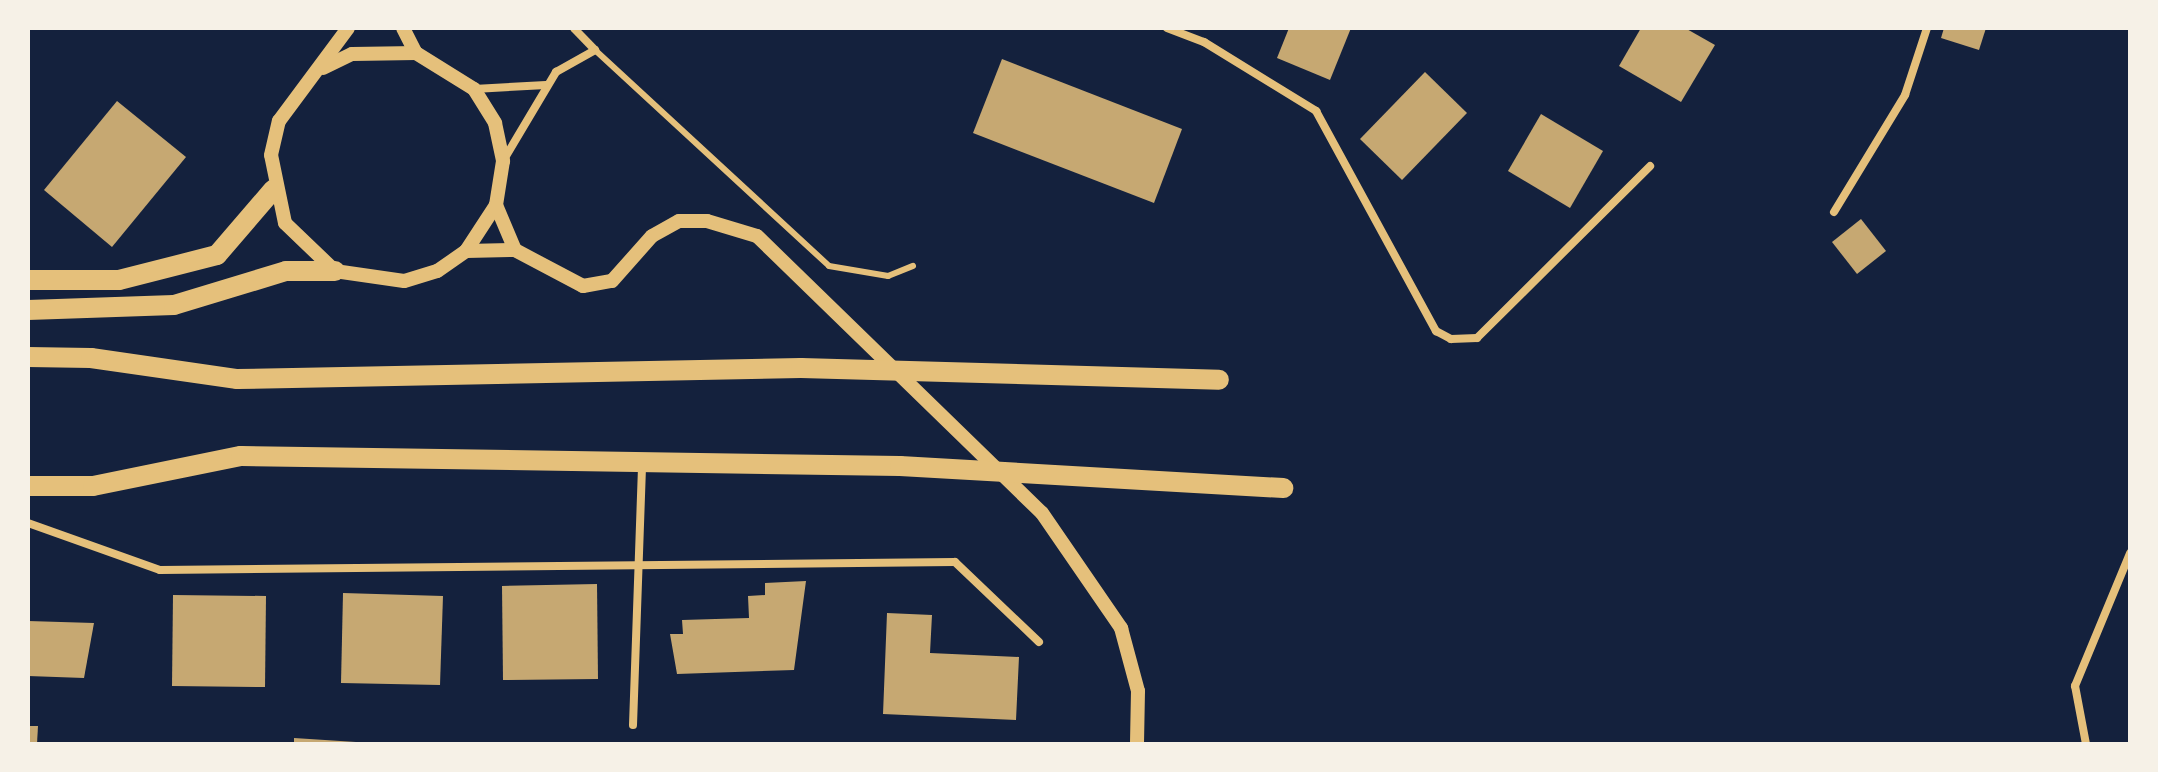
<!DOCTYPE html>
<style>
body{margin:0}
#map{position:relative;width:2158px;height:772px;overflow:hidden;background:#14213d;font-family:"Noto Sans",sans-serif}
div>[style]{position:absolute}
.building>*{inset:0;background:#c6a872}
.service>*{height:6px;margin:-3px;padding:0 3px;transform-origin:3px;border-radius:3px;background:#e5c07b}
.minor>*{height:8px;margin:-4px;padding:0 4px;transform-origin:4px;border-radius:4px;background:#e5c07b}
.tertiary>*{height:14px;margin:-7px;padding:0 7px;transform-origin:7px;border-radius:7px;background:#e5c07b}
.primary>*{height:20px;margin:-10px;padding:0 10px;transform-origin:10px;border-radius:10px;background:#e5c07b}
span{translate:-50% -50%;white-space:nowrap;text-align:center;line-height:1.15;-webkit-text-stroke:6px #f6f1e7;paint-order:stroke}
.frame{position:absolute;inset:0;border:30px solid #f6f1e7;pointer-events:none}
</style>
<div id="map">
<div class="building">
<i style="clip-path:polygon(1289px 28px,1351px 28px,1330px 80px,1277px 58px)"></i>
<i style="clip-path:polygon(1641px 28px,1685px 28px,1715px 45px,1681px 102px,1619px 66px)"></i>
<i style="clip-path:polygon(1944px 28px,1986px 28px,1979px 50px,1941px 38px)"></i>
<i style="clip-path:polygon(1002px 59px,1182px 129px,1154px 203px,973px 133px)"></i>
<i style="clip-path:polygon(1425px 72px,1467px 113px,1402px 180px,1360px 139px)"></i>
<i style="clip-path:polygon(117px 101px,186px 157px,112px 247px,44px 190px)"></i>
<i style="clip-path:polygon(1541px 114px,1603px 151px,1570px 208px,1508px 171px)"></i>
<i style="clip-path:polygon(1861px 219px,1886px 251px,1857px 274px,1832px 242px)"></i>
<i style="clip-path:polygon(806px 581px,794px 670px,677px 674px,670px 634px,683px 634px,682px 620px,749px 618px,748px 596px,765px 595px,765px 583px)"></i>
<i style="clip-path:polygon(597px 584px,598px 679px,503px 680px,502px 586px)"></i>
<i style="clip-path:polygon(343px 593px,443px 596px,440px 685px,341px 683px)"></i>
<i style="clip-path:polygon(173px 595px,266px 596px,265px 687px,172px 686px)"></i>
<i style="clip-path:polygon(887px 613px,932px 615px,930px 653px,1019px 657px,1016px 720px,883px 714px)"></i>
<i style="clip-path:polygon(28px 621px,94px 623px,84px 678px,28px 676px)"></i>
<i style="clip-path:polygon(28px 726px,38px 726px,37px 744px,28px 744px)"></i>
<i style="clip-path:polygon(294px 738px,356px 742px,356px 744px,294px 744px)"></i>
</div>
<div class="service">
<i style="left:595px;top:50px;width:318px;rotate:42.7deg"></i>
<i style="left:829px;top:266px;width:60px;rotate:9.6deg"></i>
<i style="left:888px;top:276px;width:27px;rotate:-22deg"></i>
</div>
<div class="minor">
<i style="left:1167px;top:28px;width:40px;rotate:21deg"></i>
<i style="left:1204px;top:42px;width:132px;rotate:31.6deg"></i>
<i style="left:1316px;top:111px;width:251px;rotate:61.4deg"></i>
<i style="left:1436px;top:331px;width:17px;rotate:28deg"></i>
<i style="left:1451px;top:339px;width:26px;rotate:-2deg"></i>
<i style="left:1477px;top:338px;width:244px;rotate:-44.8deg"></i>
<i style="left:474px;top:89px;width:72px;rotate:-3.2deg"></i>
<i style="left:503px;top:161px;width:104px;rotate:-59.2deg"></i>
<i style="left:556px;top:72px;width:45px;rotate:-29.4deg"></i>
<i style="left:595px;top:50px;width:30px;rotate:-134deg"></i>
<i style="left:1834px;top:212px;width:137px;rotate:-58.7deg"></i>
<i style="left:1905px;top:95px;width:71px;rotate:-71.8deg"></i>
<i style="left:28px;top:523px;width:140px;rotate:19.6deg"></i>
<i style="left:160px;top:570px;width:795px;rotate:-0.58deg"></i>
<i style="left:955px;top:562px;width:116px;rotate:43.6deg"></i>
<i style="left:633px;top:725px;width:259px;rotate:-88deg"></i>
<i style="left:2086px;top:744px;width:59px;rotate:-100.7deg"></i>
<i style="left:2075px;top:686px;width:144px;rotate:-67.5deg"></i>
</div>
<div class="tertiary">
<i style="left:403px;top:28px;width:28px;rotate:63deg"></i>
<i style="left:323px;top:68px;width:32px;rotate:-26deg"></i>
<i style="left:352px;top:54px;width:64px;rotate:-0.9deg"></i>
<i style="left:416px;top:53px;width:68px;rotate:31.8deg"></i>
<i style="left:474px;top:89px;width:40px;rotate:58deg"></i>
<i style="left:495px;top:123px;width:39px;rotate:78deg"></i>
<i style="left:503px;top:161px;width:45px;rotate:99deg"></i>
<i style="left:496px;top:205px;width:55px;rotate:123.1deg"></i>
<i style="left:466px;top:251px;width:35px;rotate:145deg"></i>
<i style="left:437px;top:271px;width:34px;rotate:163deg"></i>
<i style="left:404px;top:281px;width:70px;rotate:-171.8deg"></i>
<i style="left:335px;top:271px;width:69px;rotate:-136.2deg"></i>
<i style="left:285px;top:223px;width:69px;rotate:-101.6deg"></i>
<i style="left:271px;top:155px;width:35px;rotate:-77deg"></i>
<i style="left:279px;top:121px;width:116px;rotate:-53.4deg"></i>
<i style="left:496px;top:205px;width:49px;rotate:67.1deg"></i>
<i style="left:466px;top:251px;width:49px;rotate:-1.2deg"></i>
<i style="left:515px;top:250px;width:77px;rotate:27.9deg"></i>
<i style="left:583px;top:286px;width:29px;rotate:-10deg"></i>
<i style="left:612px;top:281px;width:60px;rotate:-48.4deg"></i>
<i style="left:652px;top:236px;width:31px;rotate:-29deg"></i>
<i style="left:679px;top:221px;width:28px"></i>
<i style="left:707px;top:221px;width:52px;rotate:16.7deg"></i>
<i style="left:757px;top:236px;width:397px;rotate:44.2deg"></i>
<i style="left:1042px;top:513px;width:140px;rotate:55.5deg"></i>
<i style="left:1121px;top:628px;width:65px;rotate:74.9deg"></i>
<i style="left:1138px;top:691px;width:53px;rotate:91.1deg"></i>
</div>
<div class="primary">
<i style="left:28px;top:280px;width:91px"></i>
<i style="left:119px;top:280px;width:101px;rotate:-14.3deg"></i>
<i style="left:217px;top:255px;width:86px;rotate:-49.3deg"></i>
<i style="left:28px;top:310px;width:146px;rotate:-2deg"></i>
<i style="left:174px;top:305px;width:117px;rotate:-16.9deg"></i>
<i style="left:286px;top:271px;width:49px"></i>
<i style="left:28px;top:357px;width:63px;rotate:0.9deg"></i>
<i style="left:91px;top:358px;width:148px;rotate:8.2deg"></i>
<i style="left:237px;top:379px;width:564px;rotate:-1.12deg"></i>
<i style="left:801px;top:368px;width:418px;rotate:1.6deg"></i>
<i style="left:28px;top:486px;width:65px"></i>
<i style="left:93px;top:486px;width:151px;rotate:-11.5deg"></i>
<i style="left:241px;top:456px;width:659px;rotate:0.87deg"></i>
<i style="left:900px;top:466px;width:384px;rotate:3.3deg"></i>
</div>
<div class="frame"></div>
</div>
